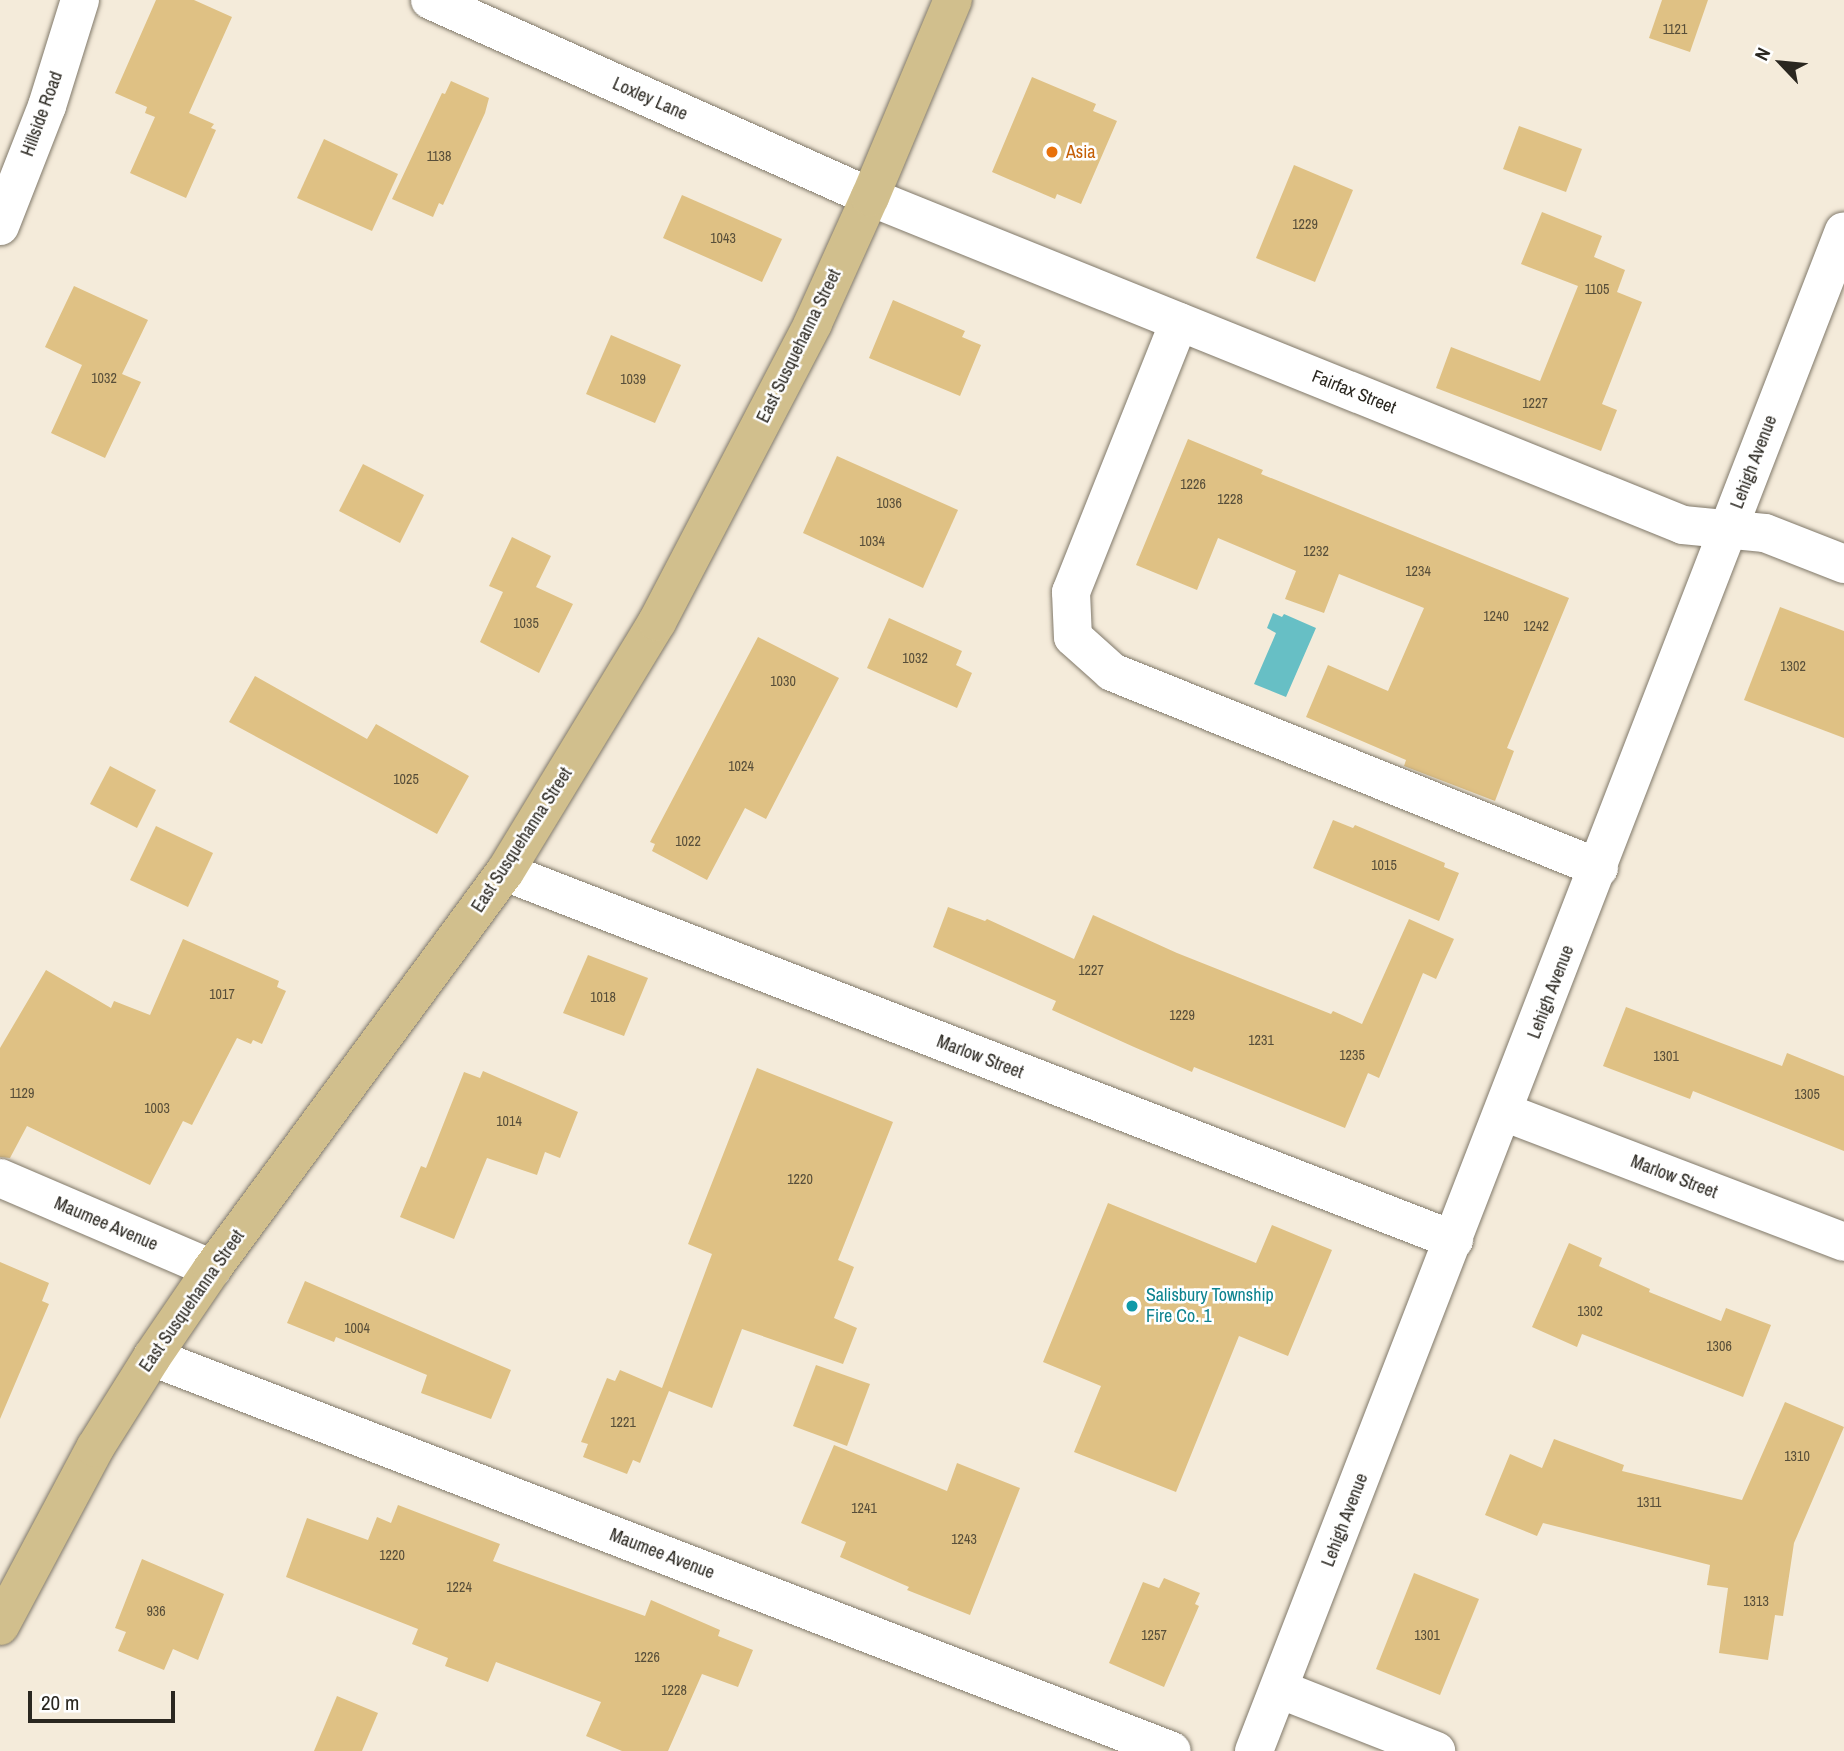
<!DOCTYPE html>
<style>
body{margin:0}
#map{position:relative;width:1844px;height:1751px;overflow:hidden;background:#f4ebda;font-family:"Archivo Narrow",sans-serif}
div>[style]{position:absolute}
.water>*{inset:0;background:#67bfc5}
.building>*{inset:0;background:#dfc184}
.roads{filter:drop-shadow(0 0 2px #81796a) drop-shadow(0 0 2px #81796a)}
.minor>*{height:38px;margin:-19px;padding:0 19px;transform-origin:19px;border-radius:19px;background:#fff}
.major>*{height:38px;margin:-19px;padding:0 19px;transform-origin:19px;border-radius:19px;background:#d1bf8d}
.dots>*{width:19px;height:19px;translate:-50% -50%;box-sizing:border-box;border:4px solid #fff;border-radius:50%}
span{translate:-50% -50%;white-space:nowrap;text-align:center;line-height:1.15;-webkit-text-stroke:5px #fff;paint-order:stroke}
.number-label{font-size:14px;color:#574e39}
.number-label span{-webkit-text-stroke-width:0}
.street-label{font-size:18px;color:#2a2720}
.food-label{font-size:18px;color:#c56008}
.left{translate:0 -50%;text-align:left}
.culture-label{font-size:18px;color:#0d838f}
.north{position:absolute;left:1746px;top:28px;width:70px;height:70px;-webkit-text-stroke:5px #fff;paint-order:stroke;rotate:296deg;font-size:19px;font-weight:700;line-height:28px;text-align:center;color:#2a2720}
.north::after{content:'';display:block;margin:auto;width:24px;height:32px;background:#2a2720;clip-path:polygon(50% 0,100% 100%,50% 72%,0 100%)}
.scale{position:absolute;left:28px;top:1691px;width:147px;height:32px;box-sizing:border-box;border:4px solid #2a2720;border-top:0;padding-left:9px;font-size:21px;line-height:24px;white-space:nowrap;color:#2a2720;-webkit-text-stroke:5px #fff;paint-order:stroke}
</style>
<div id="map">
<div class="water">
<i style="clip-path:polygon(1273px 613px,1282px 617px,1284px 614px,1316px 628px,1286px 697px,1254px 684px,1276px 633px,1267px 628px)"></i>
</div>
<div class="building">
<i style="clip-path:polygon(156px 0,194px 0,232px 17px,189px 113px,214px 124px,211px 128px,216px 130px,186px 198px,130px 173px,155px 117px,145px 113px,147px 107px,115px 93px)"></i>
<i style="clip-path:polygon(1662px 0,1708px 0,1690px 52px,1649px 38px)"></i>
<i style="clip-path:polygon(1032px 77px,1096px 104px,1093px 111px,1117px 121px,1081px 204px,1057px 194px,1055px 199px,992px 172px)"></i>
<i style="clip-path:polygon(451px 81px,489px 98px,485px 113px,443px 205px,439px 203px,433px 217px,392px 199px,442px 93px,445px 94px)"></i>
<i style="clip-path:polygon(1519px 126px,1582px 149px,1566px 192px,1503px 169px)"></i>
<i style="clip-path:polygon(324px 139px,398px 174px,372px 231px,297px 198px)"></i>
<i style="clip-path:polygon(1294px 165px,1353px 190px,1315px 282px,1256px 258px)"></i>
<i style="clip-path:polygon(682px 195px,782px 239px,762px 282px,663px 238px)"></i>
<i style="clip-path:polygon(1542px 212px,1602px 236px,1594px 257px,1625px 270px,1617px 292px,1642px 302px,1602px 404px,1617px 410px,1601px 451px,1436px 388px,1451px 347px,1540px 381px,1578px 286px,1521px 264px)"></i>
<i style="clip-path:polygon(74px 286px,148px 320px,122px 374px,141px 382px,105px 458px,51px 433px,82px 365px,45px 347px)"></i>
<i style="clip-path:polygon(893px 300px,965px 331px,962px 337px,981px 345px,960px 396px,869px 358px)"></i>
<i style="clip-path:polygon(611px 335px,681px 365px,655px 423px,586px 394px)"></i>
<i style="clip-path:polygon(1188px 439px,1263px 470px,1261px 474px,1569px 598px,1507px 748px,1514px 751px,1495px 801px,1404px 766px,1406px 760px,1306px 717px,1328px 665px,1388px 691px,1424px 608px,1339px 574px,1324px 613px,1285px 599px,1296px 571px,1218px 538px,1197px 590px,1136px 565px)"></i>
<i style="clip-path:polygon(837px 456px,958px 510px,923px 588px,803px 533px)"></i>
<i style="clip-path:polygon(363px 464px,424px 495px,400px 543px,339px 511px)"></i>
<i style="clip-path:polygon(512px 537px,551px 556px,536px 587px,573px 604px,539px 673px,480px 642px,503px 592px,489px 586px)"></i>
<i style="clip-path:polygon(1780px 607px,1844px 631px,1844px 738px,1744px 700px)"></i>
<i style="clip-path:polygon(889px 618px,962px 651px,956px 665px,972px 673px,957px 708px,867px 668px)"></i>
<i style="clip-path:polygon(758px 637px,839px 678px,766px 819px,745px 808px,707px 880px,652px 851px,655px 844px,650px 842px)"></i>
<i style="clip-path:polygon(255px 676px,367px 739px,376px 724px,469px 776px,437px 834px,229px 722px)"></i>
<i style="clip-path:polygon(110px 766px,156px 790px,137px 828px,90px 804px)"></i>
<i style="clip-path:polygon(1333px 820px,1353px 828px,1355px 825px,1445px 863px,1444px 867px,1459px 873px,1439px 921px,1313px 868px)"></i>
<i style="clip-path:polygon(156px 826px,213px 853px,188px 907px,130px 880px)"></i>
<i style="clip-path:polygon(948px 907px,985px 921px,987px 919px,1074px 959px,1093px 915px,1177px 953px,1331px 1014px,1333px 1011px,1362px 1024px,1409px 919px,1454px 939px,1436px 979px,1423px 973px,1379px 1078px,1368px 1073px,1345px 1128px,1194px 1067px,1192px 1072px,1134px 1047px,1052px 1010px,1056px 1001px,933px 947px)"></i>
<i style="clip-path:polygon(183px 939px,279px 981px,277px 987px,286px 991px,262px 1044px,253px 1040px,251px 1044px,237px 1038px,192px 1125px,183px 1121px,150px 1185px,27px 1126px,10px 1158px,0 1157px,0 1048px,46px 970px,111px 1008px,114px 1001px,150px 1015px)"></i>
<i style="clip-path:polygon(588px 955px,648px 978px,624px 1036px,563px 1013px)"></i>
<i style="clip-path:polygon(1626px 1007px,1782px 1066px,1787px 1053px,1844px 1076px,1844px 1151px,1693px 1091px,1690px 1099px,1603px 1066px)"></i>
<i style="clip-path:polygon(757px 1068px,893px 1122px,838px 1260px,854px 1267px,834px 1318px,857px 1328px,843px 1364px,742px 1329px,712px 1408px,669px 1391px,640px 1463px,633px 1460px,627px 1474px,583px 1457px,588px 1444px,581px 1442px,607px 1378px,615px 1381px,620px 1370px,662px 1388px,712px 1254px,688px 1244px)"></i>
<i style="clip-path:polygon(483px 1071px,578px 1112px,560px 1158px,545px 1152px,537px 1175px,487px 1158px,454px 1239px,400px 1217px,421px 1166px,426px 1168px,464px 1072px,480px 1078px)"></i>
<i style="clip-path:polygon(1108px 1203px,1256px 1263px,1272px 1225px,1332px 1250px,1288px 1356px,1239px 1336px,1176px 1492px,1074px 1452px,1101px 1386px,1043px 1362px)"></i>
<i style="clip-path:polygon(1569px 1243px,1602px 1258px,1599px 1266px,1650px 1289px,1649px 1292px,1721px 1321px,1726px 1308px,1771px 1325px,1743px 1397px,1582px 1334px,1577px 1347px,1532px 1327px)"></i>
<i style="clip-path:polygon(0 1262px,49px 1283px,42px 1301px,49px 1304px,0 1419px)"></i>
<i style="clip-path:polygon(305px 1281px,511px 1370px,491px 1419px,421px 1393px,427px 1375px,336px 1337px,334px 1342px,287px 1323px)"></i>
<i style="clip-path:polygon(816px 1365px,870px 1384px,847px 1446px,793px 1426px)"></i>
<i style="clip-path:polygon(1785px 1402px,1844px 1427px,1794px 1543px,1783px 1616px,1775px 1615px,1768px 1660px,1719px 1653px,1728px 1588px,1707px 1585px,1710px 1565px,1543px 1523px,1537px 1536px,1485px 1515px,1510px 1454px,1542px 1468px,1554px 1439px,1624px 1465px,1622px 1471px,1742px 1500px)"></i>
<i style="clip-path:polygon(834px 1445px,947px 1491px,957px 1463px,1020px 1488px,970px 1615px,907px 1590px,909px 1587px,840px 1557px,846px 1542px,801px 1523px)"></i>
<i style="clip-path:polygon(398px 1505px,500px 1544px,493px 1561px,645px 1616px,651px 1600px,720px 1630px,718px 1636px,753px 1650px,738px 1687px,702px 1674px,668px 1751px,622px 1751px,586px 1736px,601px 1702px,496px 1662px,488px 1682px,445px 1666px,448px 1658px,412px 1644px,418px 1629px,286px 1577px,307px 1518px,368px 1540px,377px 1517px,391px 1523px)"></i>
<i style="clip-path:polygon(142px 1559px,224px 1594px,198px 1660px,173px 1649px,164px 1670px,118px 1651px,126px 1632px,115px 1628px)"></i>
<i style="clip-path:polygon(1414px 1573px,1479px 1599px,1440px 1695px,1376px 1669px)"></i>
<i style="clip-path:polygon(1164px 1578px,1200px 1593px,1195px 1604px,1199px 1606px,1164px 1687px,1109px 1663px,1143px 1582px,1159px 1588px)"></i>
<i style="clip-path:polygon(337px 1696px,378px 1713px,362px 1751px,314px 1751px)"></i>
</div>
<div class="roads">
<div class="minor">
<i style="left:430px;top:0;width:482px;rotate:24.1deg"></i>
<i style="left:870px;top:197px;width:877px;rotate:21.97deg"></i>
<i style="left:1683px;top:525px;width:82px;rotate:5.6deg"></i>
<i style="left:1765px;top:533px;width:85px;rotate:21.4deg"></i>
<i style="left:0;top:226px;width:129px;rotate:-68.6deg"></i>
<i style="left:47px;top:106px;width:111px;rotate:-72.7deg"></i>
<i style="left:1179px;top:322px;width:291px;rotate:111.8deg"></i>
<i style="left:1071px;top:592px;width:45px;rotate:87.5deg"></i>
<i style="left:1073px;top:637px;width:52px;rotate:41.9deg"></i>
<i style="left:1112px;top:672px;width:525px;rotate:21.92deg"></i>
<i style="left:505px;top:872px;width:1018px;rotate:21.2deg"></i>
<i style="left:1504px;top:1112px;width:364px;rotate:20.9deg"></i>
<i style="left:0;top:1178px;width:231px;rotate:23.2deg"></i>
<i style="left:152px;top:1357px;width:1093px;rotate:21.12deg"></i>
<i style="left:1279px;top:1689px;width:169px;rotate:21.5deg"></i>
<i style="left:1254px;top:1751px;width:1630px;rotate:-68.79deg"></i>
</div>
<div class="major">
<i style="left:0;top:1626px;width:202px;rotate:-61.9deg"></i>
<i style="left:95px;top:1448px;width:107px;rotate:-57.9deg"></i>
<i style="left:152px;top:1357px;width:107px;rotate:-55.7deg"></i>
<i style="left:212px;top:1269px;width:493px;rotate:-53.6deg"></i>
<i style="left:505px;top:872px;width:293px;rotate:-58.7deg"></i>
<i style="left:657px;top:622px;width:337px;rotate:-62.4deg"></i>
<i style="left:813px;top:323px;width:138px;rotate:-65.7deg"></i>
<i style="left:870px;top:197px;width:214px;rotate:-67.2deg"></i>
</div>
</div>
<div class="dots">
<i style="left:1052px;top:152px;background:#e8710a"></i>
<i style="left:1132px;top:1306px;background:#0f9aa8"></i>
</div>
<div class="number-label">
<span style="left:1675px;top:29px">1121</span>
<span style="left:439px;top:156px">1138</span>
<span style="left:1305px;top:224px">1229</span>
<span style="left:723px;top:238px">1043</span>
<span style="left:1597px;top:289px">1105</span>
<span style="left:104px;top:378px">1032</span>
<span style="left:633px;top:379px">1039</span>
<span style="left:1535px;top:403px">1227</span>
<span style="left:1193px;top:484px">1226</span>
<span style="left:1230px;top:499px">1228</span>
<span style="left:889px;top:503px">1036</span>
<span style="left:872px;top:541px">1034</span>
<span style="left:1316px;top:551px">1232</span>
<span style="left:1418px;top:571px">1234</span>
<span style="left:1496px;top:616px">1240</span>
<span style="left:526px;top:623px">1035</span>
<span style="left:1536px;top:626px">1242</span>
<span style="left:915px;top:658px">1032</span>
<span style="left:1793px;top:666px">1302</span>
<span style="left:783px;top:681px">1030</span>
<span style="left:741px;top:766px">1024</span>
<span style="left:406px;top:779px">1025</span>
<span style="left:688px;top:841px">1022</span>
<span style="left:1384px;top:865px">1015</span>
<span style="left:1091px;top:970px">1227</span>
<span style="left:222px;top:994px">1017</span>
<span style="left:603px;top:997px">1018</span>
<span style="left:1182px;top:1015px">1229</span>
<span style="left:1261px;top:1040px">1231</span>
<span style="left:1352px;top:1055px">1235</span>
<span style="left:1666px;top:1056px">1301</span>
<span style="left:22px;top:1093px">1129</span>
<span style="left:1807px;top:1094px">1305</span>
<span style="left:157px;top:1108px">1003</span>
<span style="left:509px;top:1121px">1014</span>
<span style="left:800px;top:1179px">1220</span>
<span style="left:1590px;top:1311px">1302</span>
<span style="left:357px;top:1328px">1004</span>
<span style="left:1719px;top:1346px">1306</span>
<span style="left:623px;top:1422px">1221</span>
<span style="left:1797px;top:1456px">1310</span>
<span style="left:1649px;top:1502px">1311</span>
<span style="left:864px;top:1508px">1241</span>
<span style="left:964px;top:1539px">1243</span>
<span style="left:392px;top:1555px">1220</span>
<span style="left:459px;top:1587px">1224</span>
<span style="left:1756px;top:1601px">1313</span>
<span style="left:156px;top:1611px">936</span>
<span style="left:1154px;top:1635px">1257</span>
<span style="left:1427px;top:1635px">1301</span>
<span style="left:647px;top:1657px">1226</span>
<span style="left:674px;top:1690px">1228</span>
</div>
<div class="street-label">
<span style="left:650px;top:99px;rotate:24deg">Loxley Lane</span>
<span style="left:42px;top:114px;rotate:-70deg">Hillside Road</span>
<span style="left:799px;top:346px;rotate:-64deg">East Susquehanna Street</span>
<span style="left:1354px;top:392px;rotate:22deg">Fairfax Street</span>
<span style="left:1754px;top:462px;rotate:-69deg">Lehigh Avenue</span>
<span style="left:522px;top:840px;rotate:-57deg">East Susquehanna Street</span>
<span style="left:1551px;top:992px;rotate:-69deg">Lehigh Avenue</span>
<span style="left:980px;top:1057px;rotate:21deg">Marlow Street</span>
<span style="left:1674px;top:1177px;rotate:21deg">Marlow Street</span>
<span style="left:106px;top:1224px;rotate:23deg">Maumee Avenue</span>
<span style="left:192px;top:1301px;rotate:-55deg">East Susquehanna Street</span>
<span style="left:1345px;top:1520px;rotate:-69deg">Lehigh Avenue</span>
<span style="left:662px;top:1554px;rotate:21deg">Maumee Avenue</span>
</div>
<div class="food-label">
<span class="left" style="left:1066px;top:152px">Asia</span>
</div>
<div class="culture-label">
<span class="left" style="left:1146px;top:1306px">Salisbury Township<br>Fire Co. 1</span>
</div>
<div class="north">N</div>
<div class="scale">20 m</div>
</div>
